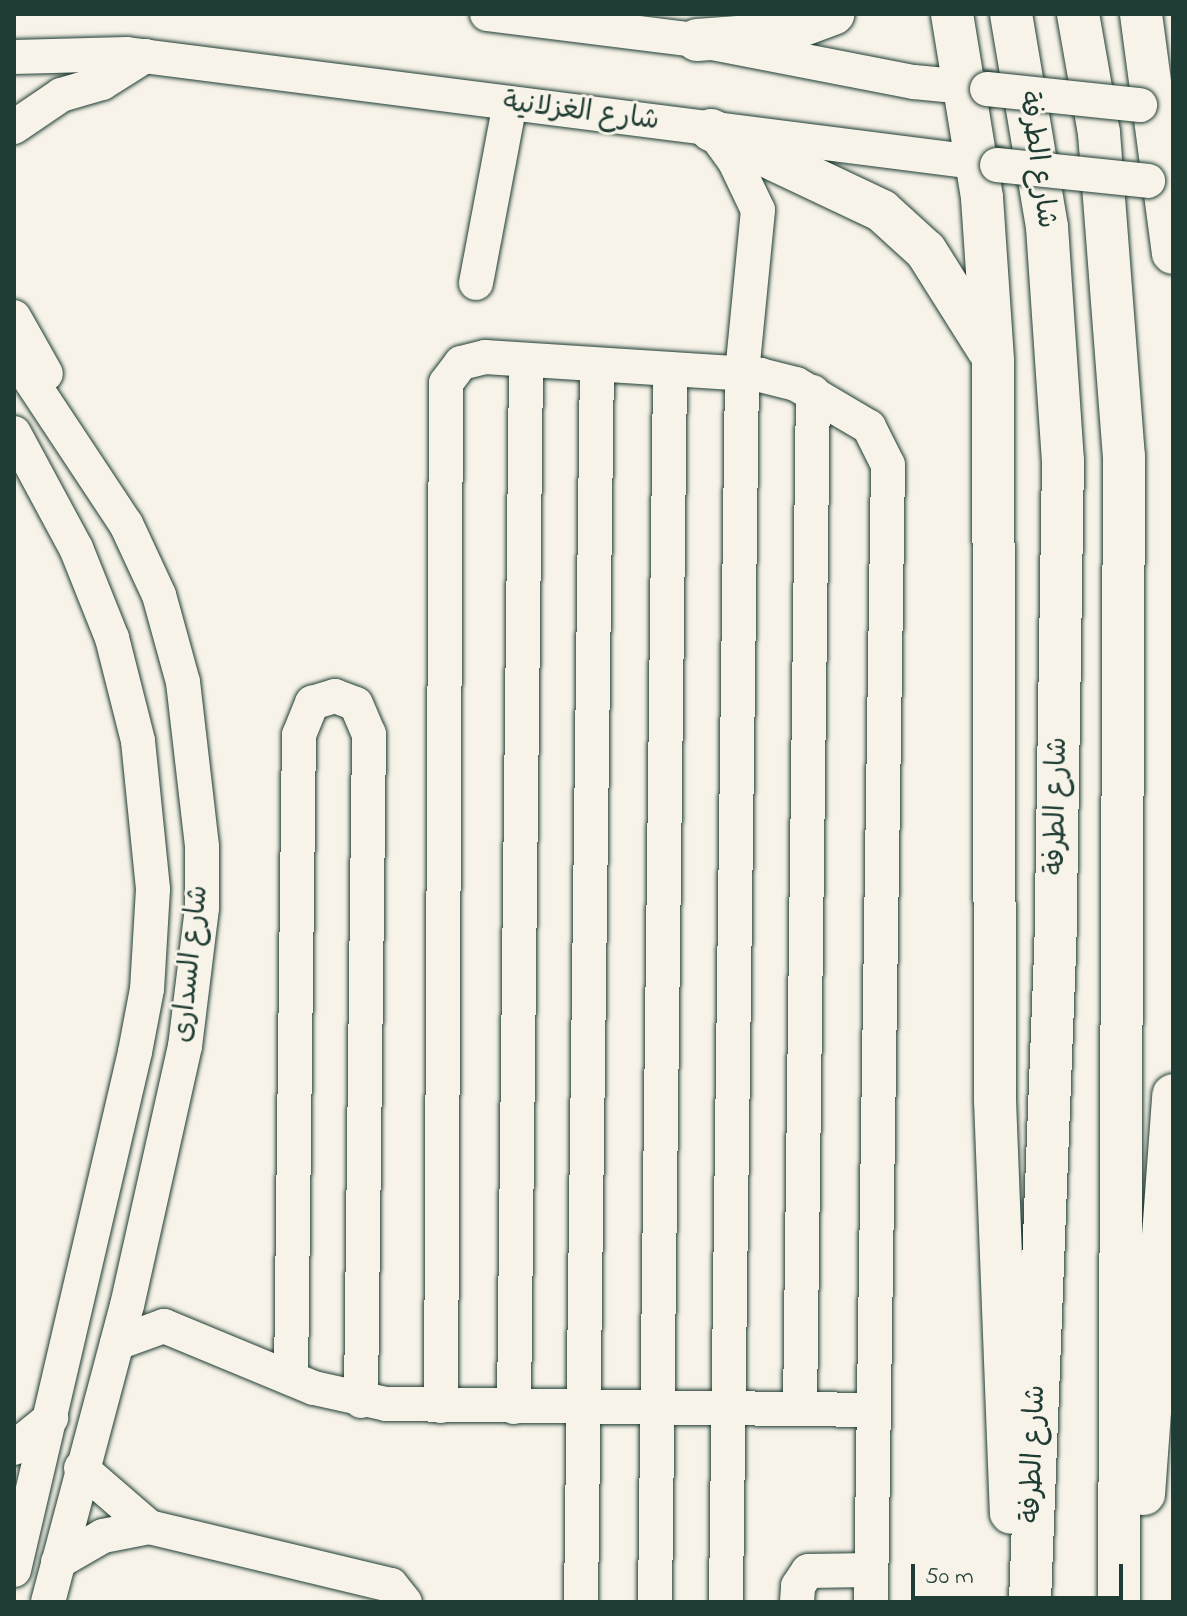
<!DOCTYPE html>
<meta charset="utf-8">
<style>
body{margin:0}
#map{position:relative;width:1187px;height:1616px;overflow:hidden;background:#f7f3e8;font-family:"Indie Flower","Playpen Sans Arabic",sans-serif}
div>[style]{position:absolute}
.roads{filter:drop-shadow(0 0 2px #1f3d34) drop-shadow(0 0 2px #1f3d34)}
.minor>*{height:34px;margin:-17px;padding:0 17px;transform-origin:17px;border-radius:17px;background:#f7f3e8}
.major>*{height:42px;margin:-21px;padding:0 21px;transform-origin:21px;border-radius:21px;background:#f7f3e8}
.bridges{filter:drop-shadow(0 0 2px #1f3d34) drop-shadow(0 0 2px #1f3d34)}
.minor-bridge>*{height:34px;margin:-17px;padding:0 17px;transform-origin:17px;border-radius:17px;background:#f7f3e8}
span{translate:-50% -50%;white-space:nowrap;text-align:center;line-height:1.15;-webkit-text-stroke:6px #f7f3e8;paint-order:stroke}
.street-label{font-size:28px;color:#1f3d34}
.frame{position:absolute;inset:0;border:16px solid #1f3d34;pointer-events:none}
.scale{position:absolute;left:911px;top:1564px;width:212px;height:36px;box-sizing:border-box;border:4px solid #1f3d34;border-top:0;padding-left:10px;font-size:24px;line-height:28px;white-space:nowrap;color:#1f3d34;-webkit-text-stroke:6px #f7f3e8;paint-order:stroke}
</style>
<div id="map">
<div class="roads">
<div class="minor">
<i style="left:487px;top:14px;width:212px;rotate:7.1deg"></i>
<i style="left:697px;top:40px;width:221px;rotate:11deg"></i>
<i style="left:914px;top:82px;width:73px;rotate:5.5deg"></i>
<i style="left:14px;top:57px;width:113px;rotate:-1.5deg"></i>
<i style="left:127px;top:54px;width:877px;rotate:7.27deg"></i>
<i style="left:14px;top:127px;width:57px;rotate:-34.2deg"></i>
<i style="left:61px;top:95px;width:43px;rotate:-16.3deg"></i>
<i style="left:102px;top:83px;width:51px;rotate:-32.1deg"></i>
<i style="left:712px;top:130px;width:39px;rotate:54deg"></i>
<i style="left:735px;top:162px;width:53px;rotate:64.4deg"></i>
<i style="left:758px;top:210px;width:165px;rotate:95.6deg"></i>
<i style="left:742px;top:374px;width:1228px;rotate:90.75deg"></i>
<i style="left:476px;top:283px;width:183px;rotate:-79.3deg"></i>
<i style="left:14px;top:317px;width:65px;rotate:60.7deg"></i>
<i style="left:14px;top:355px;width:203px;rotate:56.5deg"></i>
<i style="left:126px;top:524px;width:78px;rotate:65.1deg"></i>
<i style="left:159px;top:595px;width:90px;rotate:74.6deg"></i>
<i style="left:183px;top:682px;width:166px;rotate:83.4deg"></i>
<i style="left:202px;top:847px;width:61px;rotate:90deg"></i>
<i style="left:202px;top:908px;width:139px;rotate:97deg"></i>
<i style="left:185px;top:1046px;width:265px;rotate:102.6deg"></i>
<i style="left:127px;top:1305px;width:307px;rotate:104.9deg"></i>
<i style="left:14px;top:433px;width:131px;rotate:61.7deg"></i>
<i style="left:76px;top:548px;width:97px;rotate:68.2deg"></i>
<i style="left:112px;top:638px;width:106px;rotate:75.8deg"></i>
<i style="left:138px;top:741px;width:149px;rotate:84.2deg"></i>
<i style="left:153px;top:889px;width:100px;rotate:93.4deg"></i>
<i style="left:147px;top:989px;width:64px;rotate:100.8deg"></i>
<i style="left:135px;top:1052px;width:532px;rotate:103.15deg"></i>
<i style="left:117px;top:1343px;width:50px;rotate:-19.9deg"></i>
<i style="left:164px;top:1326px;width:162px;rotate:22.5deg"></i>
<i style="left:314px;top:1388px;width:74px;rotate:12.5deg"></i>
<i style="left:386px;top:1404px;width:488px;rotate:0.7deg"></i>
<i style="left:291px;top:1378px;width:643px;rotate:-89.29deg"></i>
<i style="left:299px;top:735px;width:35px;rotate:-68deg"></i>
<i style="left:312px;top:703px;width:24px;rotate:-17deg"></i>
<i style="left:335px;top:696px;width:22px;rotate:21deg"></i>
<i style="left:356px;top:704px;width:33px;rotate:67deg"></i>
<i style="left:369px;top:734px;width:667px;rotate:90.69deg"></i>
<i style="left:441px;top:1406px;width:1023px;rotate:-89.72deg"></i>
<i style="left:446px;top:383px;width:25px;rotate:-53deg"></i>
<i style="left:461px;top:363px;width:25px;rotate:-14deg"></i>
<i style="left:485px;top:357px;width:276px;rotate:3.7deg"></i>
<i style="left:760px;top:375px;width:37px;rotate:14deg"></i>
<i style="left:796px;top:384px;width:85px;rotate:30.5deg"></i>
<i style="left:869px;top:427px;width:42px;rotate:63.4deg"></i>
<i style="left:888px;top:465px;width:1137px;rotate:90.86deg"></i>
<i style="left:514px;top:1407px;width:1047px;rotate:-89.34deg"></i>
<i style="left:800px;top:1409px;width:1017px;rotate:-89.27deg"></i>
<i style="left:14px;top:1448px;width:48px;rotate:-39deg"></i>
<i style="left:81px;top:1468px;width:90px;rotate:40.9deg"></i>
<i style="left:149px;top:1527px;width:249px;rotate:13.5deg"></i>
<i style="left:391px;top:1585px;width:22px;rotate:51deg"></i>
<i style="left:58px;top:1562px;width:52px;rotate:-30deg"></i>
<i style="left:103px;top:1536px;width:47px;rotate:-11.1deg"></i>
<i style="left:581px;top:1602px;width:1237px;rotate:-89.26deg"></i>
<i style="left:655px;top:1602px;width:1233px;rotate:-89.3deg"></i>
<i style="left:797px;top:1602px;width:16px;rotate:-86deg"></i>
<i style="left:798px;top:1586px;width:18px;rotate:-56deg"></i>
<i style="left:808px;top:1571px;width:63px;rotate:-0.9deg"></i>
</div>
<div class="major">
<i style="left:952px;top:14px;width:186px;rotate:80.7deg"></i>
<i style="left:982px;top:198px;width:163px;rotate:86.1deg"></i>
<i style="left:993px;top:361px;width:739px;rotate:89.84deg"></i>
<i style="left:995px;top:1100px;width:413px;rotate:87.8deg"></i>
<i style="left:1011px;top:14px;width:216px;rotate:80.4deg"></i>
<i style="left:1047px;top:227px;width:234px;rotate:86.1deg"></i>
<i style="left:1063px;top:460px;width:493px;rotate:90.9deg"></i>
<i style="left:1055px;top:953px;width:649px;rotate:92.21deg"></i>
<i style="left:1078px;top:14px;width:121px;rotate:80deg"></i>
<i style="left:1099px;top:133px;width:324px;rotate:85.6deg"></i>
<i style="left:1124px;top:456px;width:1146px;rotate:90.25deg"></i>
<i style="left:1141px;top:14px;width:241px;rotate:82.4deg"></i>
<i style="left:697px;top:40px;width:82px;rotate:-4.2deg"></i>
<i style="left:779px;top:34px;width:58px;rotate:-20.3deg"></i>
<i style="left:711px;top:130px;width:189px;rotate:25.3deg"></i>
<i style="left:882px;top:211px;width:59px;rotate:42.3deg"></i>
<i style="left:926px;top:251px;width:115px;rotate:57.8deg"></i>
<i style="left:1144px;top:1494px;width:400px;rotate:-85.8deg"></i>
</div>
</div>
<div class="bridges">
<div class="minor-bridge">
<i style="left:987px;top:89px;width:154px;rotate:6deg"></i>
<i style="left:997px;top:165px;width:152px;rotate:6deg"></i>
</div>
</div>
<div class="street-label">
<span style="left:581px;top:113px;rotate:7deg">شارع الغزلانية</span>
<span style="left:1036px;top:160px;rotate:82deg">شارع الطرفة</span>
<span style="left:1058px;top:806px;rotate:-89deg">شارع الطرفة</span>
<span style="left:192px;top:964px;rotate:-84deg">شارع السدارى</span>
<span style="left:1035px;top:1454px;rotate:-88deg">شارع الطرفة</span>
</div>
<div class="frame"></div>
<div class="scale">50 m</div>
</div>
